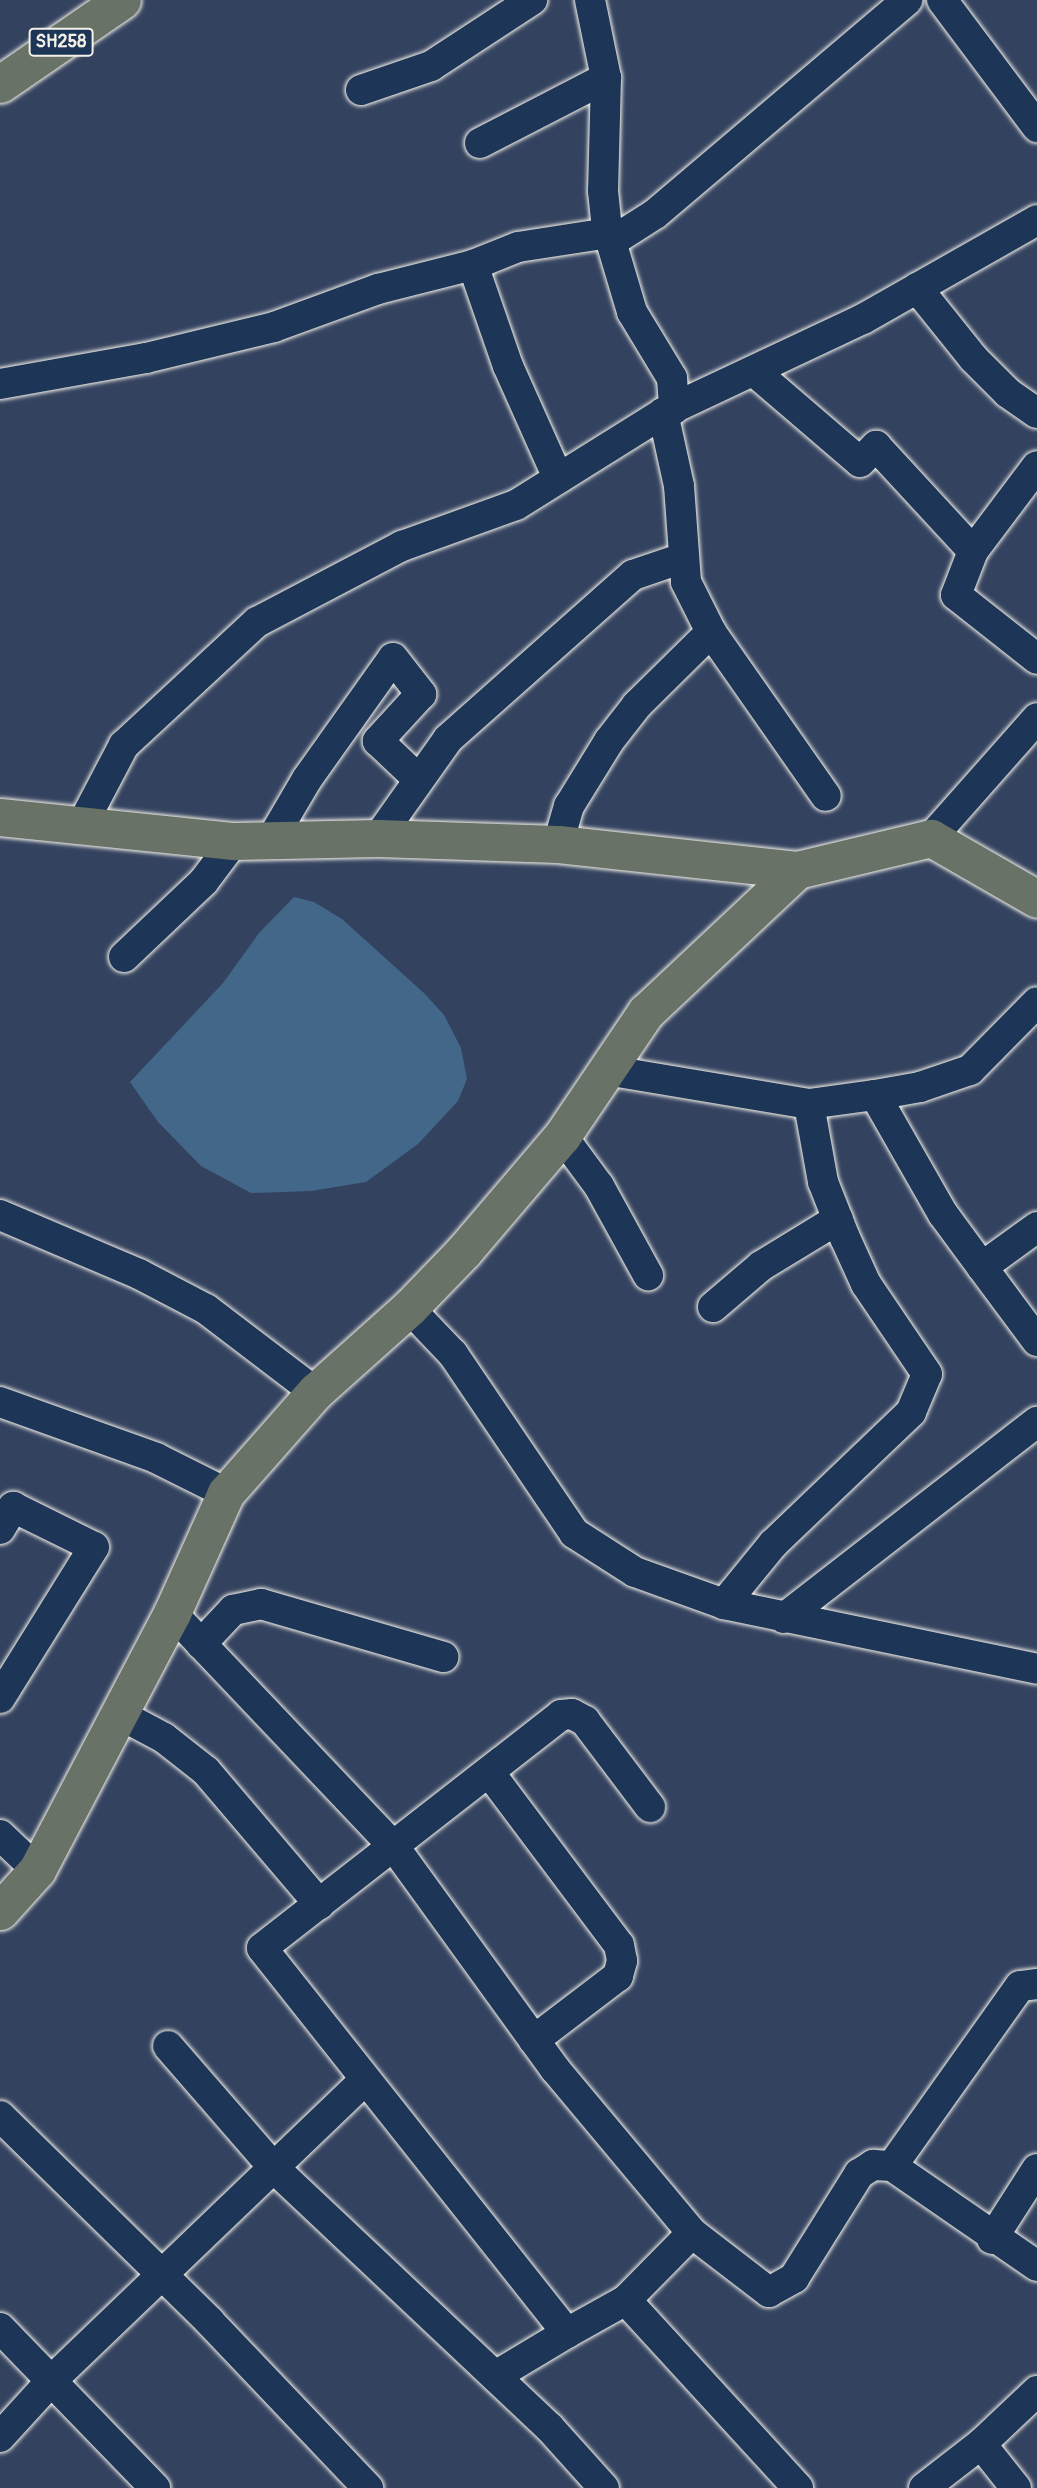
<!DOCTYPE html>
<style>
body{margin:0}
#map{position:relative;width:1037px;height:2488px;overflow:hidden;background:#33425f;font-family:Pangolin,sans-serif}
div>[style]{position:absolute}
.water>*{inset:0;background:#426789}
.roads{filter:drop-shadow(0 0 2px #f4f1e8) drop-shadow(0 0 2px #f4f1e8)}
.minor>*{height:30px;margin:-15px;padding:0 15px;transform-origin:15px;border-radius:15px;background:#1d3557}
.major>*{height:37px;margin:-18.5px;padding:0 18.5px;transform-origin:18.5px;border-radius:18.5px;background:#687266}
span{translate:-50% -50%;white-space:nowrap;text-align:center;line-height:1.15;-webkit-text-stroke:5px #1d3557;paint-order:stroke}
.shield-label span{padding:2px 5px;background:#1d3557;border:2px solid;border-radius:5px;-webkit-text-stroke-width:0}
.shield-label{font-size:18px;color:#f4f1e8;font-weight:700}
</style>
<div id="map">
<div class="water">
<i style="clip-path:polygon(294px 897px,314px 902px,342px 919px,425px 994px,444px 1015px,461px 1048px,467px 1079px,458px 1101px,418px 1144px,366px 1182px,311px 1191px,251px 1193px,201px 1166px,158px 1122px,130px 1082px,223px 983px,259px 933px)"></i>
</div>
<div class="roads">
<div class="minor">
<i style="left:590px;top:0;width:80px;rotate:78.4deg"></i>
<i style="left:606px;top:78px;width:113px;rotate:91.5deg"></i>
<i style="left:603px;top:191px;width:37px;rotate:84deg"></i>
<i style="left:607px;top:228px;width:88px;rotate:73.4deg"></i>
<i style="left:632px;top:312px;width:77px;rotate:58.8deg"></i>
<i style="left:672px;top:378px;width:31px;rotate:86deg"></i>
<i style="left:942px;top:0;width:159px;rotate:53.2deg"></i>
<i style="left:361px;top:90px;width:74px;rotate:-18.9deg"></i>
<i style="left:431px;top:66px;width:121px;rotate:-33.2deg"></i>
<i style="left:480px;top:143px;width:142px;rotate:-27.3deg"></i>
<i style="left:611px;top:242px;width:52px;rotate:-32.5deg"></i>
<i style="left:655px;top:214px;width:331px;rotate:-40.3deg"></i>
<i style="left:473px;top:265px;width:107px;rotate:70.9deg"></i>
<i style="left:508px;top:366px;width:123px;rotate:65.9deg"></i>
<i style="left:917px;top:288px;width:90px;rotate:51.3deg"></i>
<i style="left:973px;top:358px;width:49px;rotate:45deg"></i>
<i style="left:1008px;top:393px;width:35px;rotate:35deg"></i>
<i style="left:755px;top:372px;width:138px;rotate:40.6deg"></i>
<i style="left:860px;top:462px;width:23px;rotate:-45deg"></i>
<i style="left:876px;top:446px;width:143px;rotate:47.3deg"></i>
<i style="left:973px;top:551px;width:47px;rotate:111.1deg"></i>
<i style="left:956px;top:595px;width:103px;rotate:38.3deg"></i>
<i style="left:0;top:384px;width:148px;rotate:-10.1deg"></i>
<i style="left:146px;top:358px;width:132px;rotate:-13.6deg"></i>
<i style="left:274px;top:327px;width:111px;rotate:-20.1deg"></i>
<i style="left:378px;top:289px;width:98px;rotate:-14.2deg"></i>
<i style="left:473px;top:265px;width:48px;rotate:-21.8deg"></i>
<i style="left:518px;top:247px;width:91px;rotate:-8.8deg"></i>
<i style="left:663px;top:413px;width:75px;rotate:77.6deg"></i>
<i style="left:679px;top:486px;width:96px;rotate:85.8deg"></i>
<i style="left:686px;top:582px;width:56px;rotate:63.4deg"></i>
<i style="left:711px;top:632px;width:200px;rotate:55deg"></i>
<i style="left:973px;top:551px;width:106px;rotate:-53deg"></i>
<i style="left:83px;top:823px;width:88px;rotate:-62.3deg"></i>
<i style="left:124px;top:745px;width:181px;rotate:-42.8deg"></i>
<i style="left:257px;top:622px;width:164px;rotate:-27.7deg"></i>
<i style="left:402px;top:546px;width:121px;rotate:-19.8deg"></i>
<i style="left:516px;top:505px;width:173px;rotate:-32deg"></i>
<i style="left:663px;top:413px;width:221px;rotate:-25.2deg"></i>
<i style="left:863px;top:319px;width:200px;rotate:-29.6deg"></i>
<i style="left:378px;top:838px;width:121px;rotate:-54.7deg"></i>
<i style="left:448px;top:739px;width:247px;rotate:-41.6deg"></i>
<i style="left:633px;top:575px;width:53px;rotate:-18.8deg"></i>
<i style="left:931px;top:838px;width:160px;rotate:-48.5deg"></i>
<i style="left:270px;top:842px;width:73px;rotate:-59.6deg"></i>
<i style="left:307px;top:779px;width:148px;rotate:-54.6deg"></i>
<i style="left:393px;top:658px;width:46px;rotate:52.1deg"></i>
<i style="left:421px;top:694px;width:64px;rotate:132.5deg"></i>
<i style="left:378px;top:741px;width:54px;rotate:43.5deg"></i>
<i style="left:558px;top:844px;width:40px;rotate:-74deg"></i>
<i style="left:569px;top:806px;width:76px;rotate:-58.4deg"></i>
<i style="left:609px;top:741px;width:46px;rotate:-52.1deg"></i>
<i style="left:637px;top:705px;width:104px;rotate:-44.6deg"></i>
<i style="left:124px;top:957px;width:110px;rotate:-43.5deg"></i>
<i style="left:204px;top:881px;width:50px;rotate:-53.1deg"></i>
<i style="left:606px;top:1070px;width:206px;rotate:9.5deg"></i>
<i style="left:809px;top:1104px;width:67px;rotate:-7.8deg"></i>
<i style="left:875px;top:1095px;width:46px;rotate:-10.1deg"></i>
<i style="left:920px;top:1087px;width:53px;rotate:-18.8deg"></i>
<i style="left:970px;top:1070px;width:95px;rotate:-45.4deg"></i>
<i style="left:875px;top:1095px;width:137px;rotate:60.3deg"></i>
<i style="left:943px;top:1214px;width:66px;rotate:53.7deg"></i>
<i style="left:982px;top:1267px;width:68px;rotate:-36deg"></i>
<i style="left:562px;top:1136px;width:62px;rotate:53.5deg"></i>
<i style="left:599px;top:1186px;width:102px;rotate:61.2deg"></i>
<i style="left:0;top:1215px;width:151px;rotate:23deg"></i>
<i style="left:139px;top:1274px;width:76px;rotate:27.6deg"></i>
<i style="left:206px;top:1309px;width:137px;rotate:37.3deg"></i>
<i style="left:982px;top:1267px;width:92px;rotate:53.4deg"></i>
<i style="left:713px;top:1307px;width:63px;rotate:-40.5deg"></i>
<i style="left:761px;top:1266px;width:90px;rotate:-31.4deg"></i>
<i style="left:409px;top:1308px;width:64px;rotate:46.3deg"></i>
<i style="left:453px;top:1354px;width:216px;rotate:55.9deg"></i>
<i style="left:574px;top:1533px;width:72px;rotate:32.6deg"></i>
<i style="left:635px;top:1572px;width:95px;rotate:19.8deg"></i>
<i style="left:724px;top:1604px;width:320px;rotate:11.7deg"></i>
<i style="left:0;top:1402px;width:166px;rotate:19.7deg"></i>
<i style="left:156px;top:1458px;width:78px;rotate:26.6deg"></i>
<i style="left:0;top:1529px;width:26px;rotate:-59deg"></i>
<i style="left:13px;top:1507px;width:90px;rotate:26.3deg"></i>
<i style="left:94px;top:1547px;width:178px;rotate:121.9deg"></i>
<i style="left:724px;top:1604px;width:77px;rotate:-50.8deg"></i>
<i style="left:773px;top:1544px;width:191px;rotate:-43.7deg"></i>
<i style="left:911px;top:1412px;width:41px;rotate:-67.2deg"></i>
<i style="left:927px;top:1374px;width:109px;rotate:-124.1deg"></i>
<i style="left:866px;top:1284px;width:51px;rotate:-114.5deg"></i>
<i style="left:845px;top:1238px;width:60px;rotate:-111.4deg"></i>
<i style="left:823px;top:1182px;width:79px;rotate:-100.2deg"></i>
<i style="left:172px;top:1613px;width:324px;rotate:46.5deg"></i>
<i style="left:395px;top:1848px;width:273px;rotate:54.1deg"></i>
<i style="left:555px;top:2069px;width:214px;rotate:50.1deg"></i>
<i style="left:784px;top:1618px;width:320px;rotate:-37.8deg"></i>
<i style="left:201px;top:1644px;width:47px;rotate:-46.7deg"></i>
<i style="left:233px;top:1610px;width:29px;rotate:-12deg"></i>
<i style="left:261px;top:1604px;width:190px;rotate:16.2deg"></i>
<i style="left:119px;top:1714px;width:51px;rotate:28.1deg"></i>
<i style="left:164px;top:1738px;width:53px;rotate:38.2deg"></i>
<i style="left:206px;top:1771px;width:175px;rotate:49.6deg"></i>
<i style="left:489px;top:1772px;width:216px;rotate:53.1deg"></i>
<i style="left:619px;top:1945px;width:16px;rotate:79deg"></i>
<i style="left:622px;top:1961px;width:16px;rotate:105deg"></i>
<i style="left:618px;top:1976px;width:106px;rotate:142.7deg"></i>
<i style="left:0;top:1835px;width:51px;rotate:43.4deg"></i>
<i style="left:1037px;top:1984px;width:17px;rotate:173deg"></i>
<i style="left:1020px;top:1986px;width:221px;rotate:125.4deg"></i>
<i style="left:892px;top:2166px;width:176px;rotate:34.6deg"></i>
<i style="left:168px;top:2046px;width:160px;rotate:49deg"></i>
<i style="left:273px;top:2167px;width:379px;rotate:43.3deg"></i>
<i style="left:549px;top:2427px;width:82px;rotate:48deg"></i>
<i style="left:0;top:2116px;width:293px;rotate:44.4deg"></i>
<i style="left:209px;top:2321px;width:231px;rotate:46.4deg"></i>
<i style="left:992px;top:2239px;width:83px;rotate:-57.3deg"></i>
<i style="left:626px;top:2300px;width:68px;rotate:150.8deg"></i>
<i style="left:567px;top:2333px;width:491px;rotate:-128.4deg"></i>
<i style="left:262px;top:1948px;width:379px;rotate:-37.9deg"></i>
<i style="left:561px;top:1715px;width:11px;rotate:-5deg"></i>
<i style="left:572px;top:1714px;width:15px;rotate:28deg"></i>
<i style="left:585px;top:1721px;width:108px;rotate:52.9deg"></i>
<i style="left:0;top:2328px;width:223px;rotate:45.9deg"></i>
<i style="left:495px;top:2376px;width:84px;rotate:-30.8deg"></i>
<i style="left:0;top:2437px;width:79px;rotate:-47.6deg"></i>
<i style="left:53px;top:2379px;width:432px;rotate:-43.8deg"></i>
<i style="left:981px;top:2444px;width:56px;rotate:51.5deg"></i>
<i style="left:798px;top:2488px;width:255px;rotate:-132.5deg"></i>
<i style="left:626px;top:2300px;width:94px;rotate:-45.4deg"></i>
<i style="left:692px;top:2233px;width:97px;rotate:37.5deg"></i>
<i style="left:769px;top:2292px;width:29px;rotate:-29deg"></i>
<i style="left:794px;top:2278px;width:123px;rotate:-58deg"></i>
<i style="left:859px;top:2174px;width:17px;rotate:-33deg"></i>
<i style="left:873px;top:2165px;width:19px;rotate:3deg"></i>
<i style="left:924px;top:2488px;width:72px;rotate:-37.7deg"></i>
<i style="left:981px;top:2444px;width:77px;rotate:-43.4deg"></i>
</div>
<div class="major">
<i style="left:0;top:84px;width:148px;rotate:-34.5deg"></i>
<i style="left:0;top:817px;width:235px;rotate:5.9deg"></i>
<i style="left:234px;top:841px;width:144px;rotate:-1.2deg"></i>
<i style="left:378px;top:838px;width:180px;rotate:1.9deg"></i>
<i style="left:558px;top:844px;width:240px;rotate:6.2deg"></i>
<i style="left:797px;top:870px;width:138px;rotate:-13.4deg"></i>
<i style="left:931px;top:838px;width:122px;rotate:29.9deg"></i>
<i style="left:0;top:1911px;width:55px;rotate:-47.9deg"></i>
<i style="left:37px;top:1870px;width:290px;rotate:-62.3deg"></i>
<i style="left:172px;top:1613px;width:132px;rotate:-65.8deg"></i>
<i style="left:226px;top:1493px;width:135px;rotate:-48.6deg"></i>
<i style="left:315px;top:1392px;width:126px;rotate:-41.8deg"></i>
<i style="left:409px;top:1308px;width:79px;rotate:-46deg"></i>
<i style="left:464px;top:1251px;width:151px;rotate:-49.6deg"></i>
<i style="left:562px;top:1136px;width:150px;rotate:-55.9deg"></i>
<i style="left:646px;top:1012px;width:207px;rotate:-43.2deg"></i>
</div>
</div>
<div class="shield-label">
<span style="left:61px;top:42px">SH258</span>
</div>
</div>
